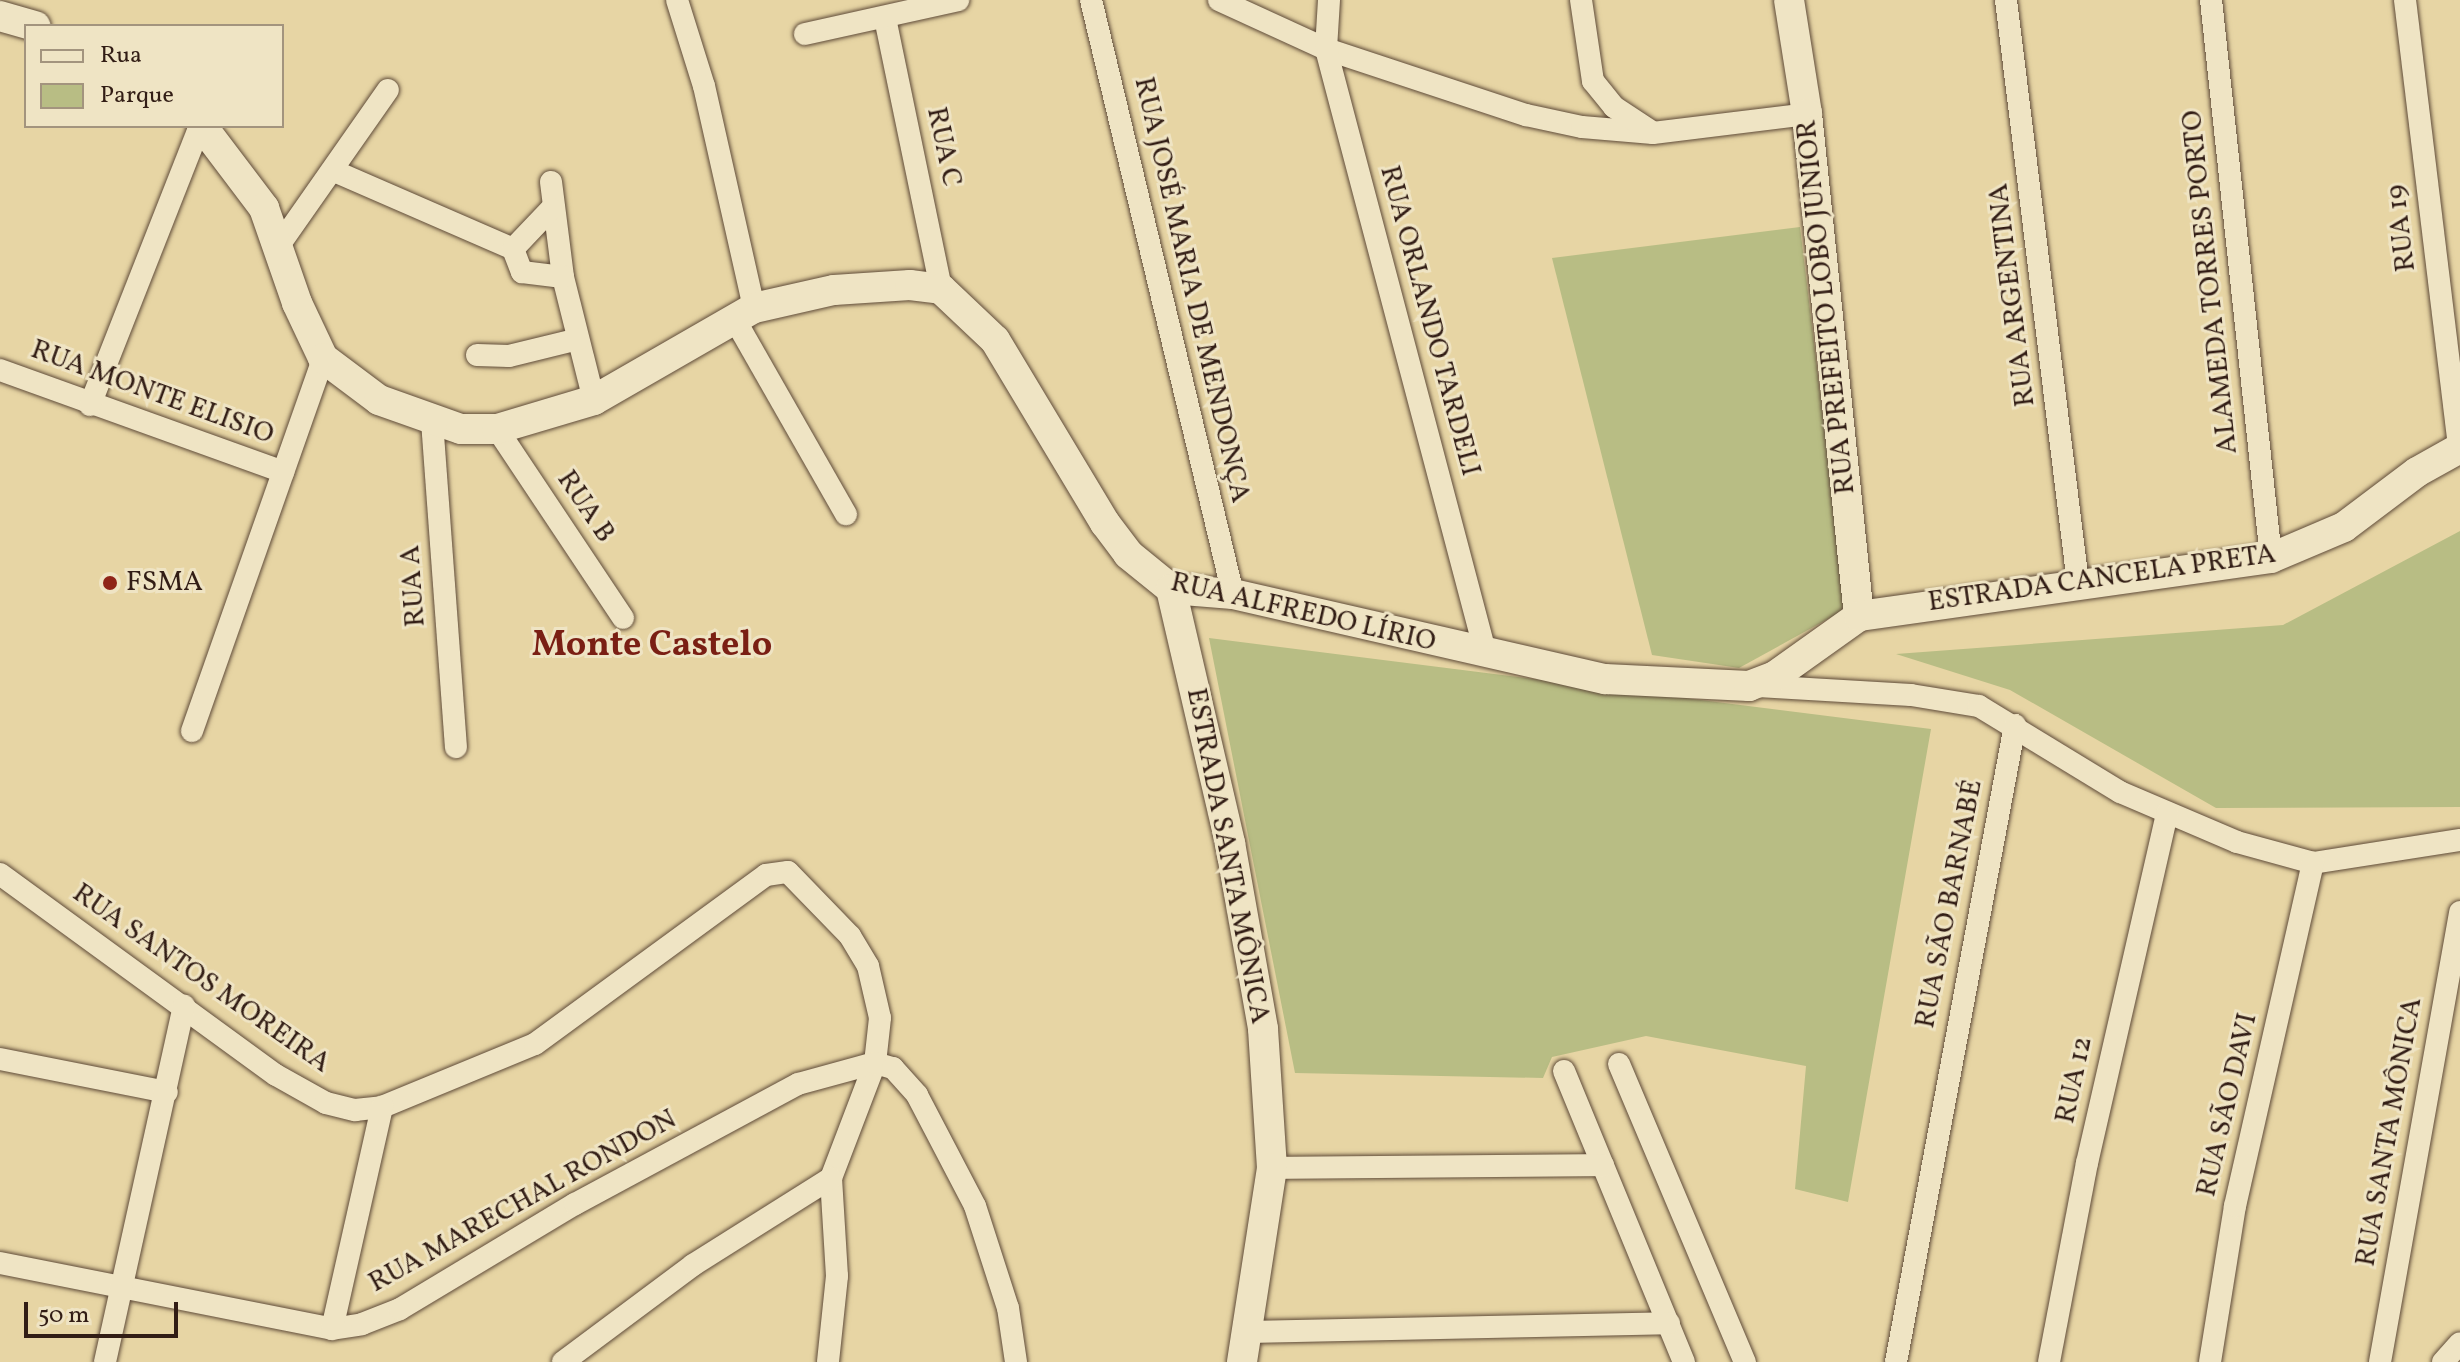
<!DOCTYPE html>
<meta charset="utf-8">
<style>
body{margin:0}
#map{position:relative;width:2460px;height:1362px;overflow:hidden;background:#e7d5a4;font-family:Vollkorn,serif}
div>[style]{position:absolute}
.green>*{inset:0;background:#b8bd84}
.roads{filter:drop-shadow(0 0 2px #5f4b39) drop-shadow(0 0 2px #5f4b39)}
.street>*{height:22px;margin:-11px;padding:0 11px;transform-origin:11px;border-radius:11px;background:#efe4c4}
.secondary>*{height:30px;margin:-15px;padding:0 15px;transform-origin:15px;border-radius:15px;background:#efe4c4}
.dots>*{width:22px;height:22px;translate:-50% -50%;box-sizing:border-box;border:4px solid #efe4c4;border-radius:50%}
span{translate:-50% -50%;white-space:nowrap;text-align:center;line-height:1.15;-webkit-text-stroke:6px #efe4c4;paint-order:stroke}
.street-label{font-size:28px;color:#321d15}
.poi-label{font-size:28px;color:#321d15}
.left{translate:0 -50%;text-align:left}
.district-label{font-size:36px;color:#7a1f14;font-weight:700}
.legend{position:absolute;left:24px;top:24px;width:260px;height:104px;box-sizing:border-box;background:#efe4c4;border:2px solid #a3947e;margin:0;padding:10px 14px;list-style:none;font-size:24px;color:#321d15}
.legend li{display:flex;align-items:center;gap:16px;height:40px}
.legend b{width:40px;border:2px solid #a3947e}
.scale{position:absolute;left:24px;top:1302px;width:154px;height:36px;box-sizing:border-box;border:4px solid #321d15;border-top:0;padding-left:10px;font-size:24px;line-height:28px;white-space:nowrap;color:#321d15;-webkit-text-stroke:6px #efe4c4;paint-order:stroke}
</style>
<div id="map">
<div class="green">
<i style="clip-path:polygon(1800px 227px,1846px 609px,1739px 668px,1652px 655px,1552px 258px)"></i>
<i style="clip-path:polygon(2460px 531px,2460px 807px,2216px 808px,2010px 690px,1896px 654px,2283px 625px)"></i>
<i style="clip-path:polygon(1209px 638px,1931px 729px,1848px 1202px,1795px 1189px,1806px 1066px,1646px 1036px,1552px 1057px,1543px 1078px,1295px 1073px)"></i>
</div>
<div class="roads">
<div class="street">
<i style="left:677px;top:0;width:90px;rotate:72.6deg"></i>
<i style="left:704px;top:86px;width:228px;rotate:77.3deg"></i>
<i style="left:1091px;top:0;width:611px;rotate:76.56deg"></i>
<i style="left:1219px;top:0;width:118px;rotate:24.6deg"></i>
<i style="left:1326px;top:49px;width:211px;rotate:18.3deg"></i>
<i style="left:1526px;top:115px;width:57px;rotate:12.1deg"></i>
<i style="left:1582px;top:127px;width:71px;rotate:4.8deg"></i>
<i style="left:1653px;top:133px;width:155px;rotate:-7deg"></i>
<i style="left:1329px;top:0;width:49px;rotate:93.5deg"></i>
<i style="left:1326px;top:49px;width:627px;rotate:75.21deg"></i>
<i style="left:1581px;top:0;width:82px;rotate:81.6deg"></i>
<i style="left:1593px;top:81px;width:33px;rotate:51deg"></i>
<i style="left:1614px;top:107px;width:45px;rotate:33.3deg"></i>
<i style="left:2006px;top:0;width:587px;rotate:82.96deg"></i>
<i style="left:2211px;top:0;width:561px;rotate:83.86deg"></i>
<i style="left:2405px;top:0;width:451px;rotate:83.1deg"></i>
<i style="left:885px;top:18px;width:277px;rotate:78.3deg"></i>
<i style="left:805px;top:34px;width:157px;rotate:-12.5deg"></i>
<i style="left:334px;top:171px;width:195px;rotate:23.5deg"></i>
<i style="left:551px;top:182px;width:96px;rotate:82.8deg"></i>
<i style="left:563px;top:277px;width:127px;rotate:75.9deg"></i>
<i style="left:551px;top:209px;width:55px;rotate:133.5deg"></i>
<i style="left:513px;top:249px;width:25px;rotate:69deg"></i>
<i style="left:522px;top:272px;width:41px;rotate:7deg"></i>
<i style="left:280px;top:244px;width:188px;rotate:-55deg"></i>
<i style="left:734px;top:318px;width:226px;rotate:60.3deg"></i>
<i style="left:477px;top:355px;width:32px;rotate:2deg"></i>
<i style="left:509px;top:356px;width:71px;rotate:-13.8deg"></i>
<i style="left:0;top:370px;width:301px;rotate:19.8deg"></i>
<i style="left:90px;top:405px;width:300px;rotate:-68.5deg"></i>
<i style="left:432px;top:421px;width:327px;rotate:85.8deg"></i>
<i style="left:497px;top:429px;width:227px;rotate:56.3deg"></i>
<i style="left:1758px;top:686px;width:153px;rotate:3.4deg"></i>
<i style="left:1911px;top:695px;width:69px;rotate:9.2deg"></i>
<i style="left:1979px;top:706px;width:165px;rotate:31.4deg"></i>
<i style="left:2120px;top:792px;width:127px;rotate:23.1deg"></i>
<i style="left:2237px;top:842px;width:79px;rotate:15.4deg"></i>
<i style="left:2313px;top:863px;width:149px;rotate:-8.9deg"></i>
<i style="left:192px;top:731px;width:395px;rotate:-70.6deg"></i>
<i style="left:0;top:874px;width:341px;rotate:36.1deg"></i>
<i style="left:276px;top:1075px;width:57px;rotate:29.2deg"></i>
<i style="left:326px;top:1103px;width:30px;rotate:14deg"></i>
<i style="left:355px;top:1110px;width:27px;rotate:-6deg"></i>
<i style="left:382px;top:1107px;width:165px;rotate:-22.4deg"></i>
<i style="left:535px;top:1044px;width:286px;rotate:-36.2deg"></i>
<i style="left:766px;top:875px;width:22px;rotate:-8deg"></i>
<i style="left:788px;top:872px;width:89px;rotate:45.9deg"></i>
<i style="left:850px;top:936px;width:35px;rotate:59deg"></i>
<i style="left:868px;top:966px;width:53px;rotate:77deg"></i>
<i style="left:880px;top:1018px;width:45px;rotate:96.3deg"></i>
<i style="left:875px;top:1063px;width:123px;rotate:110.9deg"></i>
<i style="left:831px;top:1178px;width:98px;rotate:86.5deg"></i>
<i style="left:837px;top:1276px;width:86px;rotate:96deg"></i>
<i style="left:0;top:1059px;width:170px;rotate:11.2deg"></i>
<i style="left:1619px;top:1064px;width:324px;rotate:67.1deg"></i>
<i style="left:1564px;top:1071px;width:315px;rotate:67.6deg"></i>
<i style="left:1272px;top:1168px;width:331px;rotate:-0.5deg"></i>
<i style="left:0;top:1263px;width:338px;rotate:11.2deg"></i>
<i style="left:332px;top:1329px;width:30px;rotate:-9deg"></i>
<i style="left:362px;top:1324px;width:41px;rotate:-21.5deg"></i>
<i style="left:400px;top:1309px;width:204px;rotate:-31deg"></i>
<i style="left:575px;top:1204px;width:253px;rotate:-28.3deg"></i>
<i style="left:798px;top:1084px;width:80px;rotate:-15.3deg"></i>
<i style="left:875px;top:1063px;width:19px;rotate:16deg"></i>
<i style="left:893px;top:1068px;width:36px;rotate:48deg"></i>
<i style="left:917px;top:1095px;width:125px;rotate:62.4deg"></i>
<i style="left:975px;top:1206px;width:107px;rotate:72.1deg"></i>
<i style="left:1008px;top:1308px;width:55px;rotate:81.6deg"></i>
<i style="left:332px;top:1329px;width:228px;rotate:-77.3deg"></i>
<i style="left:1247px;top:1332px;width:422px;rotate:-1.2deg"></i>
<i style="left:105px;top:1362px;width:365px;rotate:-77.5deg"></i>
<i style="left:563px;top:1362px;width:162px;rotate:-36.7deg"></i>
<i style="left:693px;top:1265px;width:163px;rotate:-32.2deg"></i>
<i style="left:1896px;top:1362px;width:648px;rotate:-79.42deg"></i>
<i style="left:2049px;top:1362px;width:203px;rotate:-79.2deg"></i>
<i style="left:2087px;top:1163px;width:359px;rotate:-77.1deg"></i>
<i style="left:2210px;top:1362px;width:158px;rotate:-80.9deg"></i>
<i style="left:2235px;top:1206px;width:352px;rotate:-77.2deg"></i>
<i style="left:2380px;top:1362px;width:457px;rotate:-79.9deg"></i>
<i style="left:2443px;top:1362px;width:25px;rotate:-48deg"></i>
</div>
<div class="secondary">
<i style="left:1789px;top:0;width:115px;rotate:81deg"></i>
<i style="left:1807px;top:114px;width:505px;rotate:84.09deg"></i>
<i style="left:0;top:16px;width:37px;rotate:16deg"></i>
<i style="left:202px;top:126px;width:103px;rotate:52.9deg"></i>
<i style="left:264px;top:208px;width:101px;rotate:70.8deg"></i>
<i style="left:297px;top:303px;width:61px;rotate:64.7deg"></i>
<i style="left:323px;top:358px;width:70px;rotate:36.9deg"></i>
<i style="left:379px;top:400px;width:87px;rotate:19.5deg"></i>
<i style="left:461px;top:429px;width:36px"></i>
<i style="left:497px;top:429px;width:101px;rotate:-16.6deg"></i>
<i style="left:594px;top:400px;width:185px;rotate:-29.9deg"></i>
<i style="left:754px;top:308px;width:82px;rotate:-12.7deg"></i>
<i style="left:834px;top:290px;width:76px;rotate:-3.8deg"></i>
<i style="left:910px;top:285px;width:31px;rotate:7deg"></i>
<i style="left:941px;top:289px;width:74px;rotate:43.4deg"></i>
<i style="left:995px;top:340px;width:214px;rotate:59deg"></i>
<i style="left:1105px;top:523px;width:39px;rotate:53deg"></i>
<i style="left:1128px;top:554px;width:55px;rotate:39.1deg"></i>
<i style="left:1171px;top:589px;width:62px;rotate:4.6deg"></i>
<i style="left:1233px;top:594px;width:382px;rotate:12.9deg"></i>
<i style="left:1605px;top:679px;width:144px;rotate:2.8deg"></i>
<i style="left:1749px;top:686px;width:28px;rotate:-21deg"></i>
<i style="left:1775px;top:676px;width:103px;rotate:-35.5deg"></i>
<i style="left:1859px;top:616px;width:416px;rotate:-8deg"></i>
<i style="left:2271px;top:558px;width:79px;rotate:-23deg"></i>
<i style="left:2344px;top:527px;width:91px;rotate:-37deg"></i>
<i style="left:2417px;top:472px;width:49px;rotate:-29.2deg"></i>
<i style="left:1171px;top:589px;width:261px;rotate:76.9deg"></i>
<i style="left:1230px;top:843px;width:189px;rotate:79.9deg"></i>
<i style="left:1263px;top:1029px;width:139px;rotate:86.3deg"></i>
<i style="left:1272px;top:1168px;width:196px;rotate:98.8deg"></i>
</div>
</div>
<div class="dots">
<i style="left:110px;top:583px;background:#8f2418"></i>
</div>
<div class="street-label">
<span style="left:943px;top:147px;rotate:78deg">RUA C</span>
<span style="left:2402px;top:228px;rotate:-97deg">RUA 19</span>
<span style="left:2211px;top:282px;rotate:-96deg">ALAMEDA TORRES PORTO</span>
<span style="left:1191px;top:290px;rotate:77deg">RUA JOSÉ MARIA DE MENDONÇA</span>
<span style="left:2013px;top:295px;rotate:-97deg">RUA ARGENTINA</span>
<span style="left:1827px;top:307px;rotate:-96deg">RUA PREFEITO LOBO JUNIOR</span>
<span style="left:1429px;top:321px;rotate:75deg">RUA ORLANDO TARDELI</span>
<span style="left:152px;top:393px;rotate:20deg">RUA MONTE ELISIO</span>
<span style="left:585px;top:507px;rotate:56deg">RUA B</span>
<span style="left:2102px;top:579px;rotate:-8deg">ESTRADA CANCELA PRETA</span>
<span style="left:414px;top:586px;rotate:-94deg">RUA A</span>
<span style="left:1303px;top:613px;rotate:13deg">RUA ALFREDO LÍRIO</span>
<span style="left:1227px;top:856px;rotate:79deg">ESTRADA SANTA MÔNICA</span>
<span style="left:1950px;top:904px;rotate:-79deg">RUA SÃO BARNABÉ</span>
<span style="left:201px;top:979px;rotate:35deg">RUA SANTOS MOREIRA</span>
<span style="left:2075px;top:1080px;rotate:-78deg">RUA 12</span>
<span style="left:2228px;top:1105px;rotate:-77deg">RUA SÃO DAVI</span>
<span style="left:2390px;top:1132px;rotate:-80deg">RUA SANTA MÔNICA</span>
<span style="left:523px;top:1202px;rotate:-29deg">RUA MARECHAL RONDON</span>
</div>
<div class="poi-label">
<span class="left" style="left:126px;top:583px">FSMA</span>
</div>
<div class="district-label">
<span style="left:652px;top:647px">Monte Castelo</span>
</div>
<ul class="legend">
<li><b style="height:10px;background:#efe4c4"></b>Rua</li>
<li><b style="height:22px;background:#b8bd84"></b>Parque</li>
</ul>
<div class="scale">50 m</div>
</div>
